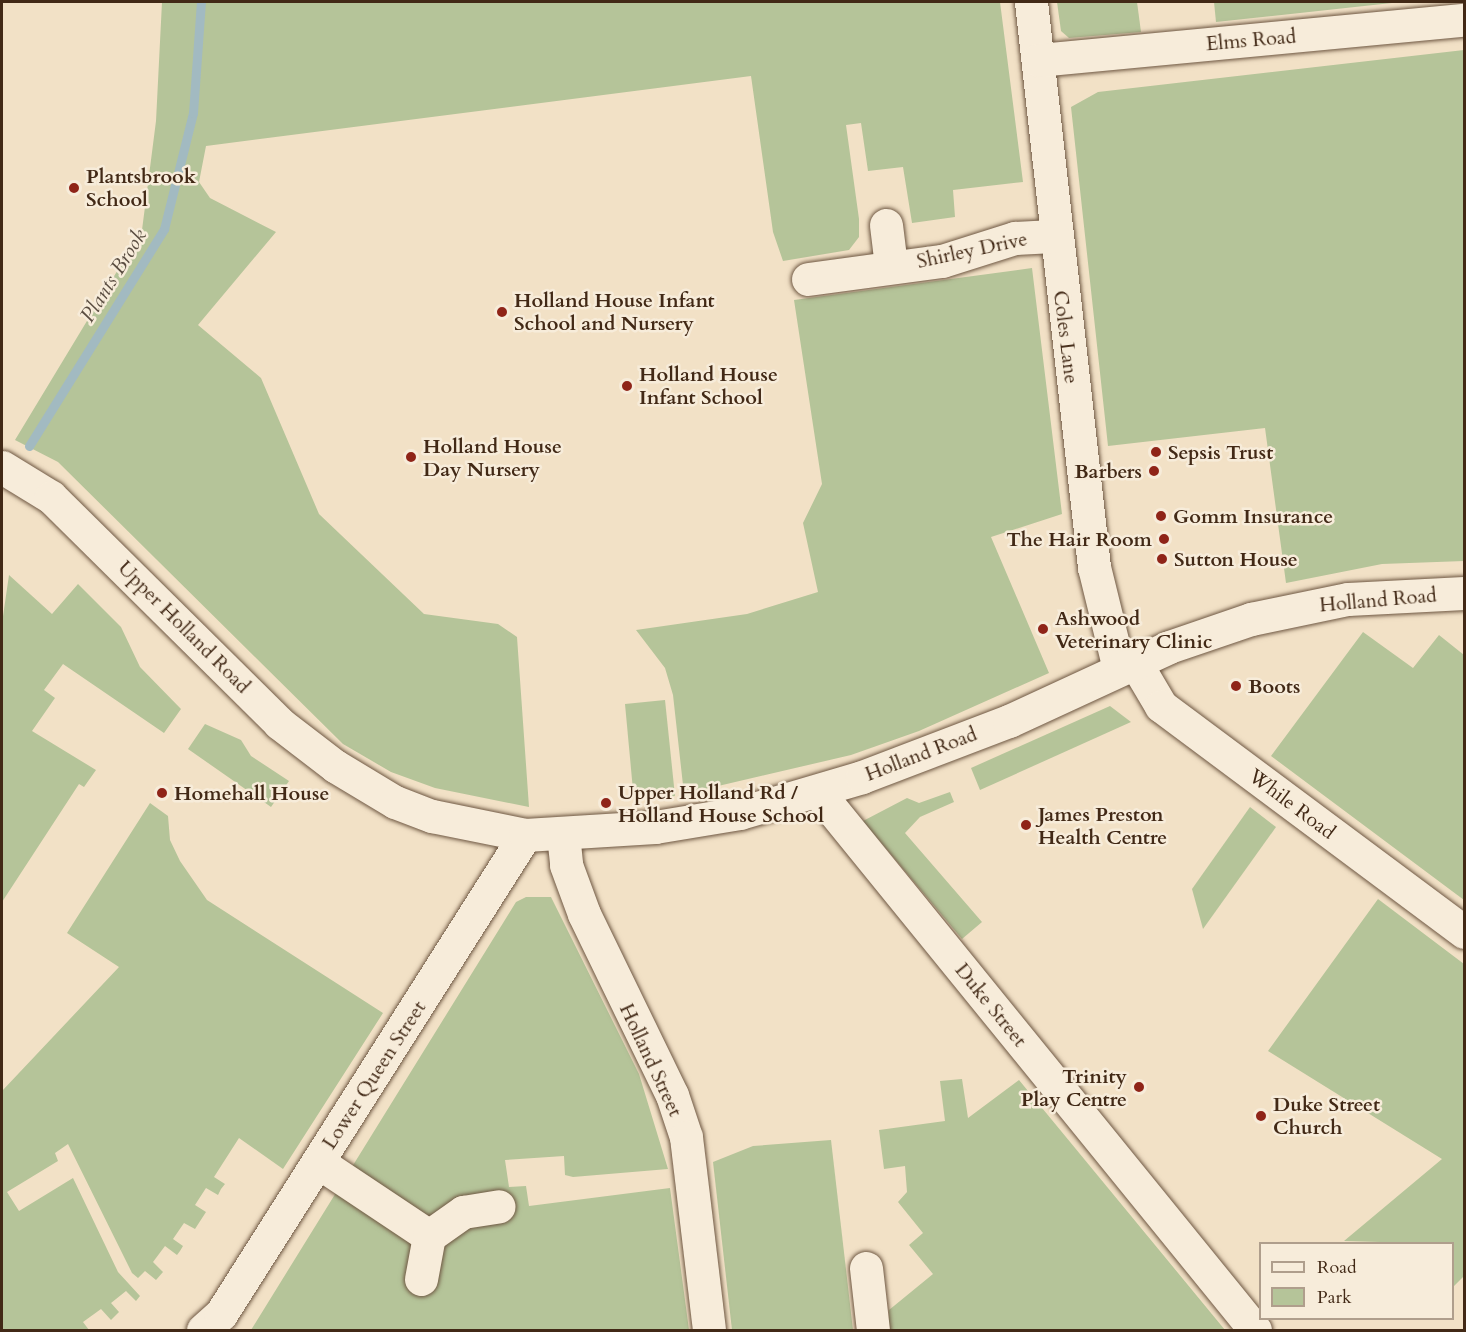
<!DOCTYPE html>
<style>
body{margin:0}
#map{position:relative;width:1466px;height:1332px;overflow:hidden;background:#f2e1c6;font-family:Cardo,serif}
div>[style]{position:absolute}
.green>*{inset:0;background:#b5c499}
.stream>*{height:9px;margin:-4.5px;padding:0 4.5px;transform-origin:4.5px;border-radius:4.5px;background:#a2bac1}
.roads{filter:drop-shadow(0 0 2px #6e5742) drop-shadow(0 0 2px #6e5742)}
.minor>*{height:33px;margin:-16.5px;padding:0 16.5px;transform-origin:16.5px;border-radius:16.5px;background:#f7ecda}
.tertiary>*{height:33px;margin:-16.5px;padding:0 16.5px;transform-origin:16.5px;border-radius:16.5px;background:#f7ecda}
.dots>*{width:16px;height:16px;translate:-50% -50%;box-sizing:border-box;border:3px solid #f7ecda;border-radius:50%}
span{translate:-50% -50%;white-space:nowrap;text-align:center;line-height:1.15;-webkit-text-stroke:5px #f7ecda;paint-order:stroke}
.street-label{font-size:20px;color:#422916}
.poi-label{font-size:20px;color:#422916;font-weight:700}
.left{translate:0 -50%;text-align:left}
.right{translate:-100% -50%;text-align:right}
.water-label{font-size:21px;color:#5a4d41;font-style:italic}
.frame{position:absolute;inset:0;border:3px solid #422916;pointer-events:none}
.legend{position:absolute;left:1259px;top:1242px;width:195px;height:78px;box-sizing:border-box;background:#f7ecda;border:2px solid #af9e8c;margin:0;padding:8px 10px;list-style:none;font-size:18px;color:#422916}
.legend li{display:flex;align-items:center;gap:12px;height:30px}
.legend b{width:30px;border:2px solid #af9e8c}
</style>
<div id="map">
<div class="green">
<i style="clip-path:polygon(162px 2px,1000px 2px,1023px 182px,953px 190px,955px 217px,912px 223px,903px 167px,868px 171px,861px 123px,846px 125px,859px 219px,859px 237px,849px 250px,783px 261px,773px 232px,751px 76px,206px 146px,199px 182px,210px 198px,276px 232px,198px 325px,261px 378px,319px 514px,424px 614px,498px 624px,517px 637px,529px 807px,435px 788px,391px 772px,343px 744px,58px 462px,15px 440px,142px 230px,156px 121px)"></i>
<i style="clip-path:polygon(1057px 2px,1137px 2px,1141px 32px,1069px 38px,1061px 31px)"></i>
<i style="clip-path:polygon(1214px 2px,1401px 2px,1216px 22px)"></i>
<i style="clip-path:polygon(1464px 50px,1464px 561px,1382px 564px,1286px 583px,1265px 428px,1108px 446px,1071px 107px,1098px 92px)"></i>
<i style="clip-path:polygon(1032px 268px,1062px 514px,991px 537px,1049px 673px,919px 731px,851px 755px,684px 794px,673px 695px,665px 668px,636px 630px,747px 614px,818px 592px,803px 523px,822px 484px,794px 300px)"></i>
<i style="clip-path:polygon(9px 575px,52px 614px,78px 584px,121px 627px,140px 667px,181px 709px,164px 733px,63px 664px,44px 690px,55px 698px,32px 731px,96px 770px,84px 787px,79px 784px,2px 902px,2px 623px)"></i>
<i style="clip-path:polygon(1363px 632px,1413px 668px,1439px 635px,1464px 655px,1464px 900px,1271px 756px)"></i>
<i style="clip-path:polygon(665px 700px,675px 796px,634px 801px,625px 704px)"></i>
<i style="clip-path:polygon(1110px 706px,1131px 722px,980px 790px,971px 768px)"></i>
<i style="clip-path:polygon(205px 724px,241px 740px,251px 756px,289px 781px,271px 807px,188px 749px)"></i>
<i style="clip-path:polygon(950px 792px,954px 802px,920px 817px,905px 833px,982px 922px,962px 939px,863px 821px,907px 798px,919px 803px)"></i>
<i style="clip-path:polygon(150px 803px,168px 816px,170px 840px,180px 861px,207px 900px,383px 1013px,283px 1169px,239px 1138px,214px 1177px,225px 1184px,221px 1189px,218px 1195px,206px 1188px,195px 1205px,206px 1212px,195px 1229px,184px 1223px,173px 1239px,183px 1246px,180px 1251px,177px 1255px,165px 1246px,153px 1262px,163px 1272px,156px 1280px,145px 1271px,138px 1278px,132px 1273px,68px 1144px,55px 1153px,58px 1161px,7px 1192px,19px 1211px,73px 1178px,118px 1272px,140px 1296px,136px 1301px,126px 1291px,111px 1303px,119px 1312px,111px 1320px,101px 1309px,83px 1322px,89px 1330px,2px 1330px,2px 1091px,119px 967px,67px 933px)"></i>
<i style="clip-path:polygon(1250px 807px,1276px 827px,1203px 929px,1192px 889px)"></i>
<i style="clip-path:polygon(526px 897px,551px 897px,639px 1074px,668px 1169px,573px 1177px,565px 1175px,564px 1156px,505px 1160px,509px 1187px,526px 1186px,529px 1206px,670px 1188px,689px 1330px,251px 1330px,516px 902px)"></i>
<i style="clip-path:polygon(1378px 899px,1464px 964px,1464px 1276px,1453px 1287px,1452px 1244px,1344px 1241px,1442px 1159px,1268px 1051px)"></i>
<i style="clip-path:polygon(962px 1079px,968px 1118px,1019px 1080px,1225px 1330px,888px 1330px,889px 1310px,933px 1274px,909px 1245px,923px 1233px,898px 1202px,907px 1192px,905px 1166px,884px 1169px,879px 1130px,945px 1121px,940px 1081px)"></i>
<i style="clip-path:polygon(831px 1140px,853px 1330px,732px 1330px,713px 1162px,753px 1146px)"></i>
</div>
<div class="stream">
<i style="left:29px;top:446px;width:256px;rotate:-58.1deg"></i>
<i style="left:164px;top:229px;width:120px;rotate:-76deg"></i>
<i style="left:193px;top:113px;width:111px;rotate:-85.9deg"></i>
</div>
<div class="roads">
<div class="minor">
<i style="left:1031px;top:2px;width:569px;rotate:83.64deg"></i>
<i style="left:1094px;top:567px;width:105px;rotate:76.2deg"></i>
<i style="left:1038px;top:60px;width:428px;rotate:-5.4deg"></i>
<i style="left:886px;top:225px;width:41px;rotate:83deg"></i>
<i style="left:808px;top:279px;width:135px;rotate:-7.7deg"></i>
<i style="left:942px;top:261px;width:77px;rotate:-17.5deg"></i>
<i style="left:1015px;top:238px;width:38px;rotate:-3deg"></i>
<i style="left:1135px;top:662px;width:51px;rotate:59.4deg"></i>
<i style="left:1161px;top:706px;width:378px;rotate:36.7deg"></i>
<i style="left:818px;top:792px;width:693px;rotate:50.91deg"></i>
<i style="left:563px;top:834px;width:31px;rotate:84deg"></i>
<i style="left:566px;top:865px;width:52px;rotate:69.8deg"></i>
<i style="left:584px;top:914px;width:201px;rotate:64.1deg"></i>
<i style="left:672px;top:1095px;width:44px;rotate:71.6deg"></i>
<i style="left:686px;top:1137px;width:194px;rotate:83.2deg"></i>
<i style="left:318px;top:1162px;width:133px;rotate:33.7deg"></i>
<i style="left:866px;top:1268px;width:62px;rotate:83.6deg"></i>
<i style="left:421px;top:1279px;width:44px;rotate:-79.5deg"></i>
<i style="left:429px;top:1236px;width:42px;rotate:-35.2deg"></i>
<i style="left:463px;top:1212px;width:36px;rotate:-9deg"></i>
<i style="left:203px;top:1330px;width:24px;rotate:-42deg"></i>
<i style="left:221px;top:1314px;width:567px;rotate:-57.6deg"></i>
</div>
<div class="tertiary">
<i style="left:2px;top:467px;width:57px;rotate:31.5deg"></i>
<i style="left:51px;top:497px;width:321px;rotate:44.7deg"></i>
<i style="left:279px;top:723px;width:71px;rotate:37.5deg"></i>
<i style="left:335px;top:766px;width:70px;rotate:31deg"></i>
<i style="left:395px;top:802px;width:40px;rotate:21deg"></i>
<i style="left:432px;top:816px;width:95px;rotate:11.5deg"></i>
<i style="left:525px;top:835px;width:130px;rotate:-3.5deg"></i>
<i style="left:655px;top:827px;width:86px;rotate:-9.4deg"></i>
<i style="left:740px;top:813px;width:127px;rotate:-16.4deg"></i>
<i style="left:862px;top:777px;width:157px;rotate:-20.9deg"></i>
<i style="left:1009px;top:721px;width:176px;rotate:-24.8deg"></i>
<i style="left:1169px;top:647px;width:87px;rotate:-18.9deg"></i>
<i style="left:1251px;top:619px;width:99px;rotate:-11.7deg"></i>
<i style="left:1348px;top:599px;width:116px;rotate:-3deg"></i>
</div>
</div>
<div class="dots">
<i style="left:74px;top:188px;background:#8f2418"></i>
<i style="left:502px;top:312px;background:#8f2418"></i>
<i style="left:627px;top:386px;background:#8f2418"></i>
<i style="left:1156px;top:452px;background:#8f2418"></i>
<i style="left:411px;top:457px;background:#8f2418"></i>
<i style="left:1154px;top:471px;background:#8f2418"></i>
<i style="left:1161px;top:516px;background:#8f2418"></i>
<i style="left:1164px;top:539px;background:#8f2418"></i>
<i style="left:1162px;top:559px;background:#8f2418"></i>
<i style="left:1043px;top:629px;background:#8f2418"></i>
<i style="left:1236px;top:686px;background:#8f2418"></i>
<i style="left:162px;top:793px;background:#8f2418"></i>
<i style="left:606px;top:803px;background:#8f2418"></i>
<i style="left:1026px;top:825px;background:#8f2418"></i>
<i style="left:1139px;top:1087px;background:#8f2418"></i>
<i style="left:1261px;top:1116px;background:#8f2418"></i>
</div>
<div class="street-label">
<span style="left:1251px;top:40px;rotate:-5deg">Elms Road</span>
<span style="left:972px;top:250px;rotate:-12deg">Shirley Drive</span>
<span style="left:1066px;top:337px;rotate:83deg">Coles Lane</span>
<span style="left:1378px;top:600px;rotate:-5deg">Holland Road</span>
<span style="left:184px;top:627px;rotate:45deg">Upper Holland Road</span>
<span style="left:921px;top:754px;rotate:-21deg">Holland Road</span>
<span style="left:1292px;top:804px;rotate:37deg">While Road</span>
<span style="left:991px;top:1005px;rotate:51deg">Duke Street</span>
<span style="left:651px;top:1060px;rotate:65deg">Holland Street</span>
<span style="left:374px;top:1075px;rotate:-57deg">Lower Queen Street</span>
</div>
<div class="poi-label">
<span class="left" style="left:86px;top:188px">Plantsbrook<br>School</span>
<span class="left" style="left:514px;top:312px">Holland House Infant<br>School and Nursery</span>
<span class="left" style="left:639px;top:386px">Holland House<br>Infant School</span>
<span class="left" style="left:423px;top:458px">Holland House<br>Day Nursery</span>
<span class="left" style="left:1168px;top:452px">Sepsis Trust</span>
<span class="right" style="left:1142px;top:471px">Barbers</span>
<span class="left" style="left:1173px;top:516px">Gomm Insurance</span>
<span class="right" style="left:1152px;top:539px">The Hair Room</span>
<span class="left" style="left:1174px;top:559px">Sutton House</span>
<span class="left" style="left:1055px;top:630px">Ashwood<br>Veterinary Clinic</span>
<span class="left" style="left:1248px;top:686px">Boots</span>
<span class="left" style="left:618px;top:804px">Upper Holland Rd /<br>Holland House School</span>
<span class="left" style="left:174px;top:793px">Homehall House</span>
<span class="left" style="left:1038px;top:826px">James Preston<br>Health Centre</span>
<span class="right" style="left:1127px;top:1088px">Trinity<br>Play Centre</span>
<span class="left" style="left:1273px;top:1116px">Duke Street<br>Church</span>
</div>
<div class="water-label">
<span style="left:114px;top:276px;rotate:-58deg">Plants Brook</span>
</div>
<div class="frame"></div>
<ul class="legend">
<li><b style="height:8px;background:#f7ecda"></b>Road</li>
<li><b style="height:16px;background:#b5c499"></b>Park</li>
</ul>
</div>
